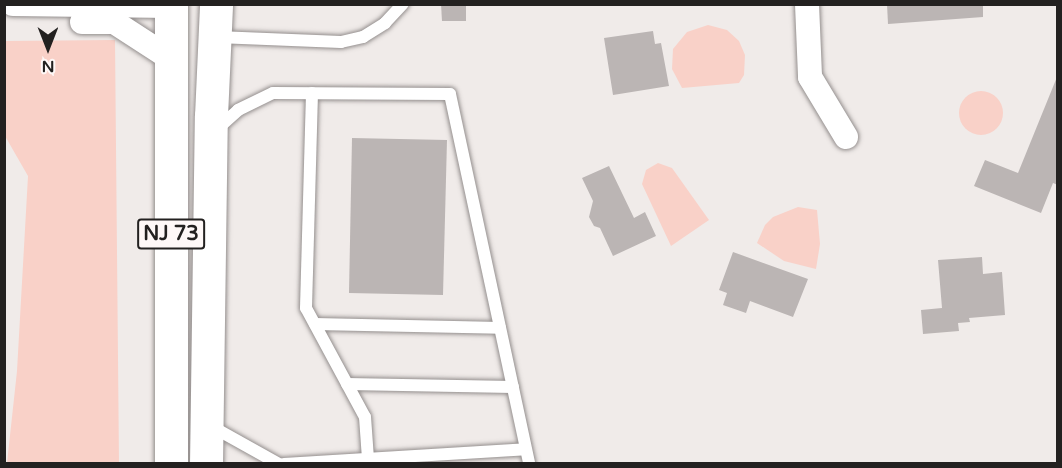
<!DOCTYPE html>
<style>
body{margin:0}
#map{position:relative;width:1062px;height:468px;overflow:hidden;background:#f0ebe9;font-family:"Varela Round",sans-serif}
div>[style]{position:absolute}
.green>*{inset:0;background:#f9d1c8}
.round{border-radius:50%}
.building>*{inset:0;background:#bbb5b4}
.roads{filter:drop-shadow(0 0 2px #948f8e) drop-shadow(0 0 2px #948f8e)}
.lane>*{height:12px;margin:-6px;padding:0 6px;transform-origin:6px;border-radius:6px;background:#fff}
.street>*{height:24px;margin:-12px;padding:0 12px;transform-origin:12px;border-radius:12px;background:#fff}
.highway>*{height:33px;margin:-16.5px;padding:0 16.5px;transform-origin:16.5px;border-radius:16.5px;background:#fff}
span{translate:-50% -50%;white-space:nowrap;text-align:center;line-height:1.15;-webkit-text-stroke:5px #fef8f7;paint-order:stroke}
.shield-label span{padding:2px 4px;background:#fef8f7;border:2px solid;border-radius:4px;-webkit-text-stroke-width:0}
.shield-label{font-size:20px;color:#232120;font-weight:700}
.frame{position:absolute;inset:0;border:6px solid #232120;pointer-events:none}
.north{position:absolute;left:18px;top:18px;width:60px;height:60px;-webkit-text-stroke:4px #fef8f7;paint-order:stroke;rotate:180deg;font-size:16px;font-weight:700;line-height:24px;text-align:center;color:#232120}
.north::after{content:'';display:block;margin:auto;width:21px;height:27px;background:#232120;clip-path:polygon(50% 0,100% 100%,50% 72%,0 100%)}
</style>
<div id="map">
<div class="green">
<i style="clip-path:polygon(708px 25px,727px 30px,739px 41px,745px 55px,744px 75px,739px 83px,682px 88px,672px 69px,673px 49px,687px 32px)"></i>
<i style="clip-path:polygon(115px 40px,119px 463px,7px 463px,17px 371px,28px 176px,5px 136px,5px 41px)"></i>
<i class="round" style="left:959px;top:91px;width:44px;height:44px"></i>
<i style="clip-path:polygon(658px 163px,672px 168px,709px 220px,671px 246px,642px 184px,646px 170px)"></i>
<i style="clip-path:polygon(798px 207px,817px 210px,820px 244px,816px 269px,784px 261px,757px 243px,765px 225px,773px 217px)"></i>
</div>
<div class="building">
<i style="clip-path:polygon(441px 4px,466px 4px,466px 21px,442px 21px)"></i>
<i style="clip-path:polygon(887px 4px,983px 4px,983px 17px,888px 24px)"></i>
<i style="clip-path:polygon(653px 31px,655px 44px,661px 43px,669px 86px,613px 95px,604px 38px)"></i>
<i style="clip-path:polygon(1057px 77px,1058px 185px,1053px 183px,1041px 213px,974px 186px,985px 160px,1018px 173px)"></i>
<i style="clip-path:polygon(352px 138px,447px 140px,443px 295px,349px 293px)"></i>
<i style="clip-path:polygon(609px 166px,634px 218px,645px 212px,656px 236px,613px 256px,600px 228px,594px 226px,589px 217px,593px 201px,582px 178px)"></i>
<i style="clip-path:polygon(733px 252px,808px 279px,793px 317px,750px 301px,746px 313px,723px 305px,727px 293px,719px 290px)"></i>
<i style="clip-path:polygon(982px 257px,983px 274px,1002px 272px,1005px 315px,969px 318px,970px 322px,958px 323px,959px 331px,923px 334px,921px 310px,942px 308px,938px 260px)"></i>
</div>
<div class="roads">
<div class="lane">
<i style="left:217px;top:37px;width:124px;rotate:2.3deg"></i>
<i style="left:341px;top:42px;width:23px;rotate:-13deg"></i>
<i style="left:363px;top:37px;width:26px;rotate:-32deg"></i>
<i style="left:385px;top:23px;width:26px;rotate:-47deg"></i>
<i style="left:312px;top:93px;width:215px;rotate:91.6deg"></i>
<i style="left:306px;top:308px;width:124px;rotate:61.6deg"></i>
<i style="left:365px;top:417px;width:42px;rotate:85.9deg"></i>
<i style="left:216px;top:130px;width:30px;rotate:-42deg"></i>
<i style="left:238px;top:110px;width:39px;rotate:-26deg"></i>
<i style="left:273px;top:93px;width:177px;rotate:0.3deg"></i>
<i style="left:450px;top:94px;width:378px;rotate:77.9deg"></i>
<i style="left:315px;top:324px;width:185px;rotate:1.2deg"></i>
<i style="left:347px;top:384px;width:166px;rotate:1deg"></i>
<i style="left:209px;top:425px;width:80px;rotate:29.1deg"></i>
<i style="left:284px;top:464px;width:242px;rotate:-3.5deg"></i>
</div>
<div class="street">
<i style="left:13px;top:4px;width:158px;rotate:0.7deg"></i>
<i style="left:807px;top:4px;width:73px;rotate:87.6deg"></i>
<i style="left:810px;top:77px;width:70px;rotate:59deg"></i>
<i style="left:82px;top:22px;width:32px"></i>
<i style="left:114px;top:22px;width:68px;rotate:33deg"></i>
</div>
<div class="highway">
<i style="left:171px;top:464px;width:460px;rotate:-90deg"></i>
<i style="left:206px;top:464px;width:348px;rotate:-89.2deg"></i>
<i style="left:211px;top:116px;width:112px;rotate:-87.4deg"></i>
</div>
</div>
<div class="shield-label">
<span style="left:171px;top:234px">NJ 73</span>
</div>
<div class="frame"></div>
<div class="north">N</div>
</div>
